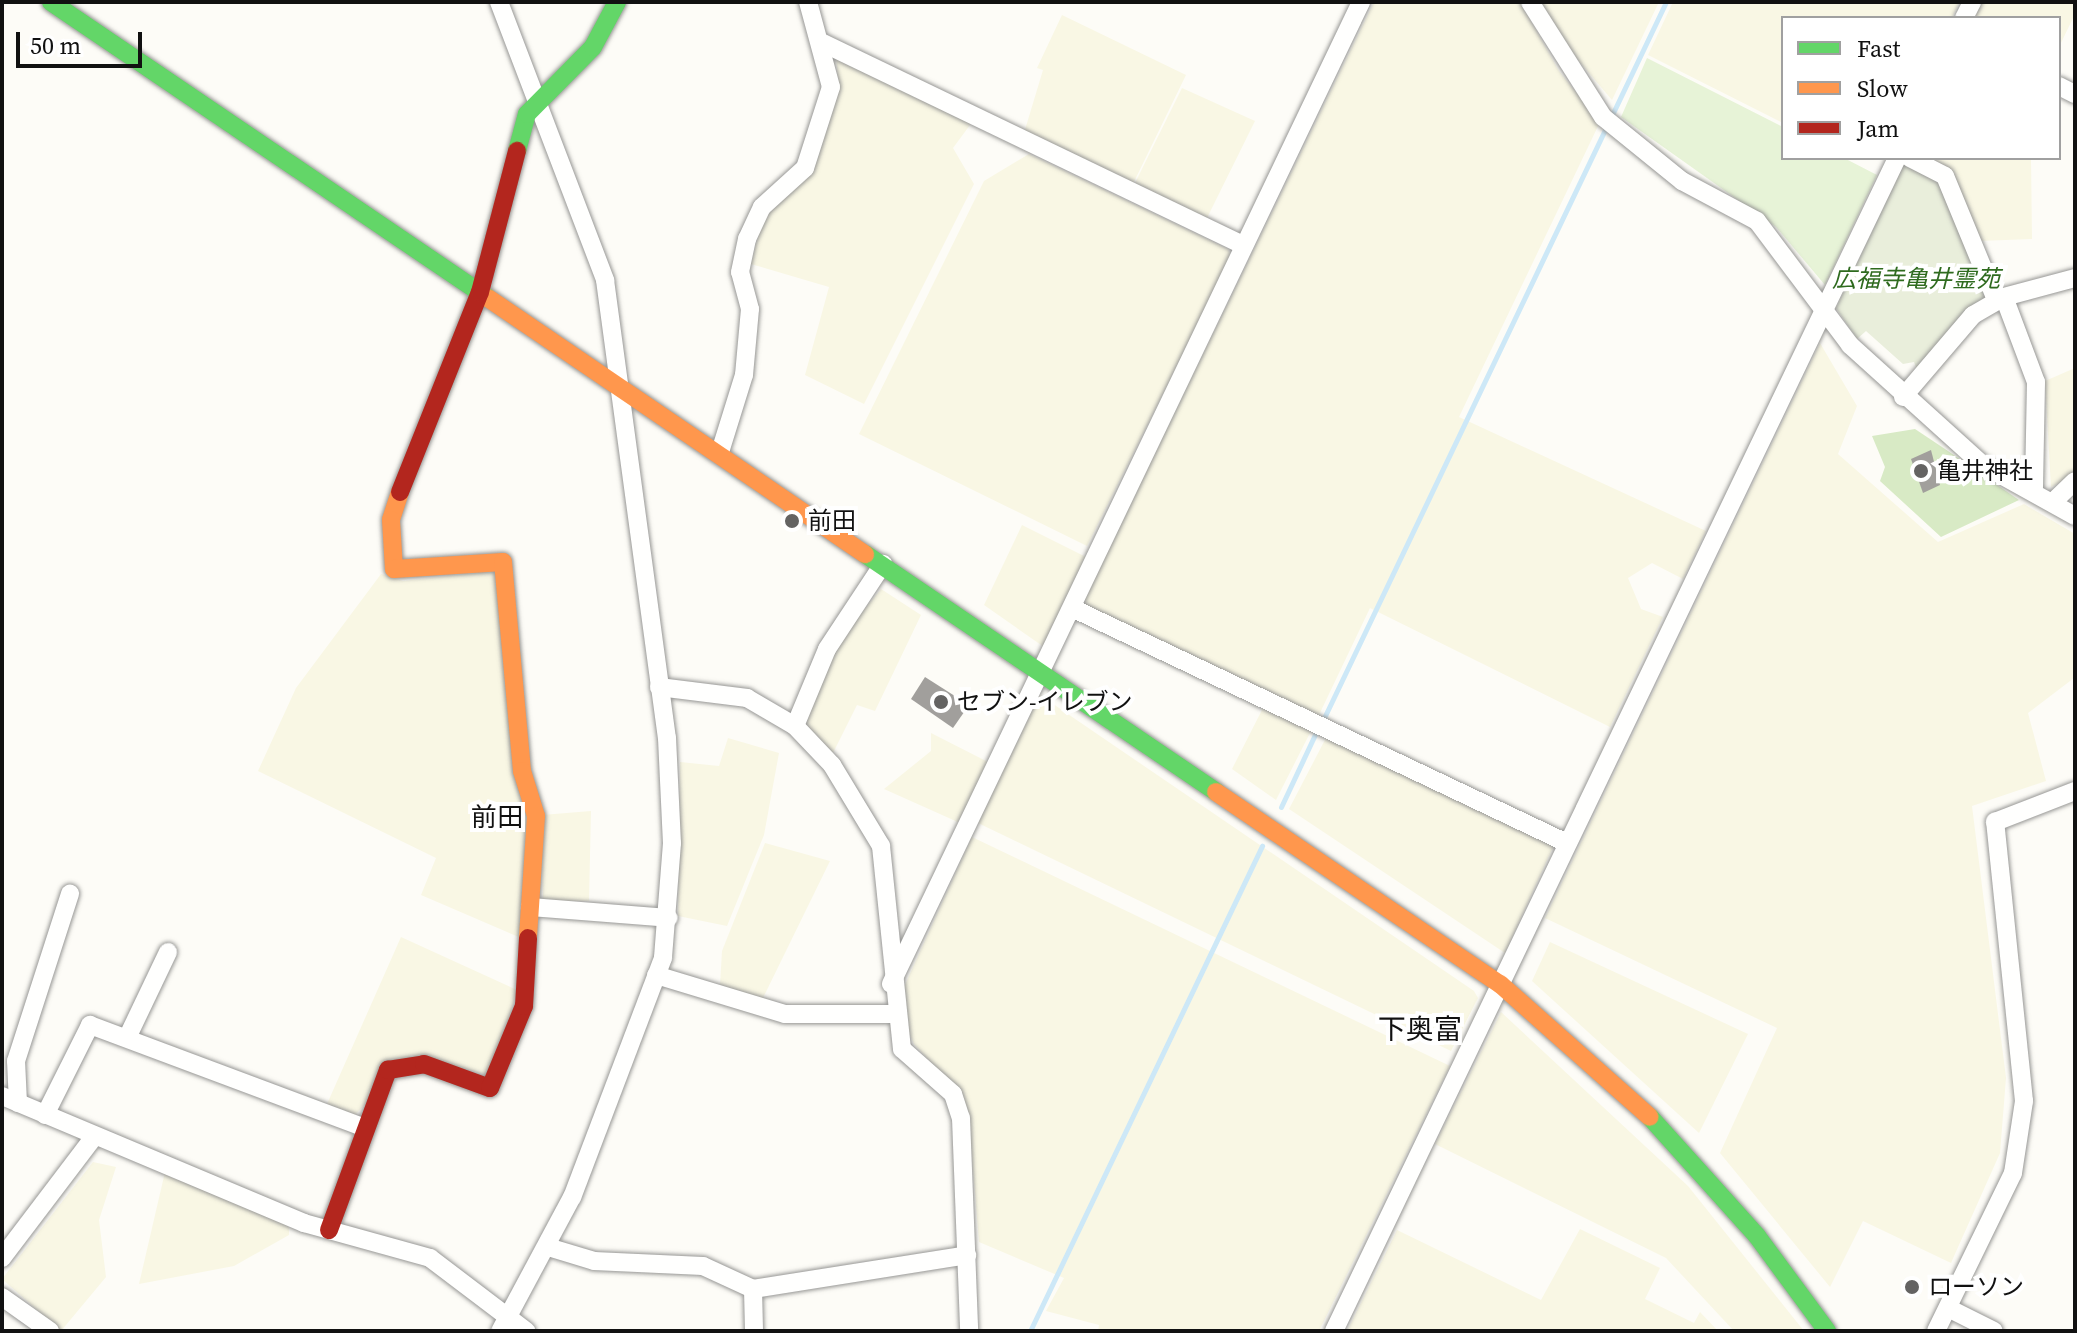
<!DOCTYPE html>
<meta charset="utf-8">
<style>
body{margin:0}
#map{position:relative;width:2077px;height:1333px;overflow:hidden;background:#fdfcf7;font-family:"Source Serif 4","Noto Sans JP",serif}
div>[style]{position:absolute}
.farmland>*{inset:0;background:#f9f7e4}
.green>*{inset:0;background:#e7f3d7}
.forest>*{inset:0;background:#d8eac5}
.cemetery>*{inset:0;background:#e9eedb}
.stream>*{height:5px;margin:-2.5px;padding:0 2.5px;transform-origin:2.5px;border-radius:2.5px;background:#cde8f7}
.building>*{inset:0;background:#a19f9c}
.roads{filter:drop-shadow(0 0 2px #979795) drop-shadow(0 0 2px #979795)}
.street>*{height:18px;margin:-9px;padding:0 9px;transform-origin:9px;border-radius:9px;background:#fffffe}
.fast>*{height:18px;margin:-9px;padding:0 9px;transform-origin:9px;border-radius:9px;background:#63d668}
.slow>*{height:18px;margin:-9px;padding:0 9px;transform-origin:9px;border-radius:9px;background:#ff974d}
.jam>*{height:18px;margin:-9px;padding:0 9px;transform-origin:9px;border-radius:9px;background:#b3261e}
.dots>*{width:22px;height:22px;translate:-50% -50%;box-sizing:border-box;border:4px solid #fff;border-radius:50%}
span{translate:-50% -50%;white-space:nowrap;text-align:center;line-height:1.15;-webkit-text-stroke:8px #fff;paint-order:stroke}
.park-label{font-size:24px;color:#2f6b1f;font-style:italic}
.poi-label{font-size:24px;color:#111}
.left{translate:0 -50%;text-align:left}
.neighbourhood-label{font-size:26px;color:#111}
.quarter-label{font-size:28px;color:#111}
.frame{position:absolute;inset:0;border:4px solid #111;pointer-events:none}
.legend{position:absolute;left:1781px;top:16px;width:280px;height:144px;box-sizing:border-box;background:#fff;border:2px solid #a0a0a0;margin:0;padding:10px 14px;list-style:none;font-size:24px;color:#111}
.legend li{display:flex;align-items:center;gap:16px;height:40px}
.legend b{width:40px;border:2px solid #a0a0a0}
.scale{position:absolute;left:16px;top:32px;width:126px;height:36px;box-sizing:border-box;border:4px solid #111;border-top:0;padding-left:10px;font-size:24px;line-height:28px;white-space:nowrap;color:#111;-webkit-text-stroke:6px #fff;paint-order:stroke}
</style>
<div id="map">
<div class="farmland">
<i style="clip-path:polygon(1374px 2px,1520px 2px,1559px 71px,1600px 122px,1459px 417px,1706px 531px,1683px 579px,1652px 563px,1628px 578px,1641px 609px,1663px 617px,1610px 727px,1370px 608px,1318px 717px,1081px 606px)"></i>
<i style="clip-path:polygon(1540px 2px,1659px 2px,1612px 100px,1559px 38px)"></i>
<i style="clip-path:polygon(1673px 2px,1959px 2px,1952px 18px,1783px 18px,1783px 123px,1648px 55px)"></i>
<i style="clip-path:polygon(1982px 2px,2075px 2px,2075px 14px,2059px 47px,2059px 18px,1974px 18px)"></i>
<i style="clip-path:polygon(1062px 15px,1186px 75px,1131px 188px,1024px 133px,1043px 70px,1037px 68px)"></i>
<i style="clip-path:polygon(836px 54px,973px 121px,953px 148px,974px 184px,864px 404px,805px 375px,829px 287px,751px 264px,763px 217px,819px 155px,838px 81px)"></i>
<i style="clip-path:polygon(1182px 88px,1255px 121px,1205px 222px,1133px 187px)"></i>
<i style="clip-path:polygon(1029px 154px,1228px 249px,1231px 257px,1087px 546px,859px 434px,984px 181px)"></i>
<i style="clip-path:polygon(1926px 158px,2031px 158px,2032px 239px,1979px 241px)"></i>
<i style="clip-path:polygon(1820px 343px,1857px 406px,1838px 454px,1938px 542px,2024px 504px,2075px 534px,2074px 678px,2028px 713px,2046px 781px,1972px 806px,2006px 1078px,2000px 1153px,1951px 1263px,1863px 1221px,1830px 1287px,1720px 1153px,1777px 1028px,1545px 918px)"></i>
<i style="clip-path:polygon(2075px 368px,2075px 475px,2051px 487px,2045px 381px)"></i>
<i style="clip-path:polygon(1022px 525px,1086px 557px,1044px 647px,984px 605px)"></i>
<i style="clip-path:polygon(494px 571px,527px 812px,521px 938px,421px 895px,436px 858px,258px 771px,296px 688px,381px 574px,403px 581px)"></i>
<i style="clip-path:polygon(881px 589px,921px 615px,875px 711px,857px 705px,833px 753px,804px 724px,839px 640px)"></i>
<i style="clip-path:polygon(1040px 695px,1474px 991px,1478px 998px,1451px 1051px,978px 823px)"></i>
<i style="clip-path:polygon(1264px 706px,1312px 729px,1276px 800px,1232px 769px)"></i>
<i style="clip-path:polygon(931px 733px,988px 762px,960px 823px,884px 789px,931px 751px)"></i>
<i style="clip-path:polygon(1327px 736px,1554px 845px,1505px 953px,1289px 809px)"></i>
<i style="clip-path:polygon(728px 738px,779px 753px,764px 835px,727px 926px,678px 916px,680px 762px,719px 766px)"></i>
<i style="clip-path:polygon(591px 811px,589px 901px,543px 901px,542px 815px)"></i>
<i style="clip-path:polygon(972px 837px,1450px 1066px,1319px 1331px,1098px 1331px,1099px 1325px,1046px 1311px,1064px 1278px,979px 1242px,969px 1122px,948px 1081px,914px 1044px,903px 1020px,903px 989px)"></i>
<i style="clip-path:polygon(765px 843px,830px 861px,762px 1000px,720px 985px,722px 951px)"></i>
<i style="clip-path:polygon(401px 937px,517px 990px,492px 1076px,411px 1055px,354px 1116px,327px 1104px)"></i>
<i style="clip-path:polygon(1550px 942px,1748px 1034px,1699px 1133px,1532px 981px)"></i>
<i style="clip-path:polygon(1501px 1012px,1688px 1186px,1804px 1331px,1734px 1331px,1666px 1258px,1435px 1144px)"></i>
<i style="clip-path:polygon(93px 1162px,116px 1167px,99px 1220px,106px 1277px,61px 1331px,2px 1279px)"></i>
<i style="clip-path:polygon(165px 1172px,289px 1224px,289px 1235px,234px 1266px,139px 1284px)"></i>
<i style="clip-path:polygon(1580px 1229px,1660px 1268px,1645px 1299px,1694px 1323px,1700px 1312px,1718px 1331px,1347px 1331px,1397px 1230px,1541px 1300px)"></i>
</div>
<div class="green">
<i style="clip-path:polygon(1647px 58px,1783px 127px,1783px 158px,1844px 158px,1877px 175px,1825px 285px,1776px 227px,1621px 117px)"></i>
</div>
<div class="forest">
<i style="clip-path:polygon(1915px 429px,1948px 451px,2019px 500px,1941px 537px,1880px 481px,1885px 467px,1872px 436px)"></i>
</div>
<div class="cemetery">
<i style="clip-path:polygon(1905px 162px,1941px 175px,1990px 297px,1933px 347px,1919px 375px,1914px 362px,1903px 364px,1866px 331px,1857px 339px,1836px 308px)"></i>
</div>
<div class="stream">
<i style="left:1323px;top:720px;width:796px;rotate:-64.47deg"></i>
<i style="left:1281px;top:807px;width:85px;rotate:-64.9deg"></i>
<i style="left:1030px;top:1331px;width:538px;rotate:-64.44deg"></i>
</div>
<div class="building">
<i style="clip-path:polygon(1931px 450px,1940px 485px,1923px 493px,1911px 459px)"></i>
<i style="clip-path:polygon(925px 677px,969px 705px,953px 728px,911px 699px)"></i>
</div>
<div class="roads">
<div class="street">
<i style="left:499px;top:2px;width:298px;rotate:69.1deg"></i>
<i style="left:605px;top:280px;width:462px;rotate:82.3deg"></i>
<i style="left:667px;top:738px;width:105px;rotate:87.3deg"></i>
<i style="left:672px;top:843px;width:115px;rotate:94.5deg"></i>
<i style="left:663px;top:958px;width:256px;rotate:110.8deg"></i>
<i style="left:572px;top:1197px;width:152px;rotate:118.2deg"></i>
<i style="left:1530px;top:2px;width:136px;rotate:57.6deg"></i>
<i style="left:1603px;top:117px;width:102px;rotate:39deg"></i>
<i style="left:1682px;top:181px;width:85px;rotate:28.1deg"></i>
<i style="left:1757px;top:221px;width:155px;rotate:53.1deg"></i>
<i style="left:1850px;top:345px;width:179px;rotate:42.1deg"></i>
<i style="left:1983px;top:465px;width:105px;rotate:29deg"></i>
<i style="left:1964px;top:18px;width:18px;rotate:-63deg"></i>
<i style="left:823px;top:43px;width:467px;rotate:25.7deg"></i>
<i style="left:2059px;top:86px;width:18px;rotate:27deg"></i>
<i style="left:1910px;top:158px;width:39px;rotate:27deg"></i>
<i style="left:1945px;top:176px;width:134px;rotate:67.6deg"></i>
<i style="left:2004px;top:297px;width:91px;rotate:69.4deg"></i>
<i style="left:2036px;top:382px;width:108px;rotate:91.1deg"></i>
<i style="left:1903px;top:397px;width:108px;rotate:-49.5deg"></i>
<i style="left:1973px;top:315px;width:36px;rotate:-30deg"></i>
<i style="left:2004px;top:297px;width:73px;rotate:-15deg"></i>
<i style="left:720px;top:452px;width:81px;rotate:-72.7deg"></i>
<i style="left:744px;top:375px;width:66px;rotate:-84.8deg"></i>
<i style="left:750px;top:309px;width:38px;rotate:-105deg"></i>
<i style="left:740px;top:272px;width:34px;rotate:-78deg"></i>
<i style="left:747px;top:239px;width:35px;rotate:-65deg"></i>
<i style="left:762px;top:207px;width:58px;rotate:-42.2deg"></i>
<i style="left:805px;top:168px;width:85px;rotate:-72.2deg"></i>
<i style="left:831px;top:87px;width:88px;rotate:-105.1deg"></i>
<i style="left:2053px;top:502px;width:30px;rotate:-44deg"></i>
<i style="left:1072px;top:608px;width:548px;rotate:25.4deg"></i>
<i style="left:659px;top:687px;width:89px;rotate:7.1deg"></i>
<i style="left:747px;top:698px;width:56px;rotate:30.3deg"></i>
<i style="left:795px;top:726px;width:54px;rotate:46.5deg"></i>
<i style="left:832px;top:765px;width:95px;rotate:58.8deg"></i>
<i style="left:881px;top:846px;width:204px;rotate:84.1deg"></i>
<i style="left:902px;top:1049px;width:68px;rotate:41.4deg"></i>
<i style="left:953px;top:1094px;width:25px;rotate:72deg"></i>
<i style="left:961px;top:1118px;width:213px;rotate:87.8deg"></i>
<i style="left:795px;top:726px;width:83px;rotate:-67.4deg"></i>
<i style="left:827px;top:649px;width:102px;rotate:-56.6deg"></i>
<i style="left:530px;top:907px;width:139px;rotate:4.5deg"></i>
<i style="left:656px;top:975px;width:135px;rotate:16.8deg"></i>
<i style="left:785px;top:1014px;width:108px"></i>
<i style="left:891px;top:984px;width:1089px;rotate:-64.42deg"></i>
<i style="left:128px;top:1036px;width:93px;rotate:-64.5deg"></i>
<i style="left:2px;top:1096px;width:328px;rotate:22.8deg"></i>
<i style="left:304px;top:1223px;width:131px;rotate:15.5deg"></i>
<i style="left:430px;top:1258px;width:121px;rotate:37.2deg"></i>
<i style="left:18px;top:1103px;width:42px;rotate:-92.7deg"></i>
<i style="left:16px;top:1061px;width:176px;rotate:-72.1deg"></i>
<i style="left:45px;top:1115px;width:101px;rotate:-63.4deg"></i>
<i style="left:90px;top:1025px;width:291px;rotate:20.5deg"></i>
<i style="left:548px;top:1247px;width:48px;rotate:16.9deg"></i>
<i style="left:594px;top:1261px;width:109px;rotate:2.6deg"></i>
<i style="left:703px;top:1266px;width:55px;rotate:24.7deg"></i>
<i style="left:753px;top:1289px;width:217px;rotate:-9deg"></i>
<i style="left:2px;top:1258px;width:151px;rotate:-52.8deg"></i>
<i style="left:753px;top:1289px;width:42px;rotate:88.6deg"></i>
<i style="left:2px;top:1297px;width:59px;rotate:35.3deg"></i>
<i style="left:1948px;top:1308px;width:51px;rotate:26.6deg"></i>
<i style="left:1334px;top:1331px;width:1301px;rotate:-64.36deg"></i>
<i style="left:1936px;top:1331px;width:176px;rotate:-64deg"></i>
<i style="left:2013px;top:1173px;width:73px;rotate:-81.3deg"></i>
<i style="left:2024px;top:1101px;width:281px;rotate:-95.9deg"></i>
<i style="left:1995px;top:822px;width:86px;rotate:-21.2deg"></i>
</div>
<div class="fast">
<i style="left:51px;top:2px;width:528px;rotate:34.11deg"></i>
<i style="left:517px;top:151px;width:38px;rotate:-75deg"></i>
<i style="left:527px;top:114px;width:94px;rotate:-45.4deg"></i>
<i style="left:593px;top:47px;width:51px;rotate:-61.9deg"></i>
<i style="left:865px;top:554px;width:424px;rotate:34.1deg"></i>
<i style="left:1650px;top:1117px;width:160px;rotate:48deg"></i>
<i style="left:1757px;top:1236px;width:118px;rotate:53.6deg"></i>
</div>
<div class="slow">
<i style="left:488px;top:298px;width:456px;rotate:34.2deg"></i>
<i style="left:400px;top:492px;width:29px;rotate:108deg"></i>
<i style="left:391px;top:520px;width:49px;rotate:86.5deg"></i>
<i style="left:394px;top:569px;width:109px;rotate:-3.7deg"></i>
<i style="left:503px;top:562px;width:210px;rotate:84.8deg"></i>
<i style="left:522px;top:771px;width:47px;rotate:72.7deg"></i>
<i style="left:536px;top:816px;width:122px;rotate:93.8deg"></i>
<i style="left:1216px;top:792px;width:343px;rotate:34.1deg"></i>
<i style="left:1500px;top:984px;width:200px;rotate:41.6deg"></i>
</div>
<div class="jam">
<i style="left:400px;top:492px;width:215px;rotate:-68.2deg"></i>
<i style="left:480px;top:292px;width:146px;rotate:-75.3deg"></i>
<i style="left:329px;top:1230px;width:171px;rotate:-69.8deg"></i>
<i style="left:388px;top:1070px;width:36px;rotate:-9deg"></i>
<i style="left:424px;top:1064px;width:70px;rotate:20deg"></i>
<i style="left:490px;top:1088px;width:89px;rotate:-67.5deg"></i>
<i style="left:524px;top:1006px;width:68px;rotate:-86.6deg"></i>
</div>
</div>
<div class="dots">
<i style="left:1921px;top:471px;background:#646362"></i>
<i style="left:792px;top:521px;background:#646362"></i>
<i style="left:941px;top:702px;background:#646362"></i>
<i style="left:1912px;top:1287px;background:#646362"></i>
</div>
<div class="park-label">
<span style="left:1916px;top:279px">広福寺亀井霊苑</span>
</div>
<div class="poi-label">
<span class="left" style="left:1937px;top:471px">亀井神社</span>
<span class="left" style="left:808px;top:521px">前田</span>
<span class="left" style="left:957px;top:702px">セブン-イレブン</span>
<span class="left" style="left:1928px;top:1287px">ローソン</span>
</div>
<div class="neighbourhood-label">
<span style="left:497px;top:818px">前田</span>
</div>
<div class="quarter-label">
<span style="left:1420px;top:1029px">下奥富</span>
</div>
<div class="frame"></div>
<ul class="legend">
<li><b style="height:10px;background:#63d668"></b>Fast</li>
<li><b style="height:10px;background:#ff974d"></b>Slow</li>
<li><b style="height:10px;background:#b3261e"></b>Jam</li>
</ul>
<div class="scale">50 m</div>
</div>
